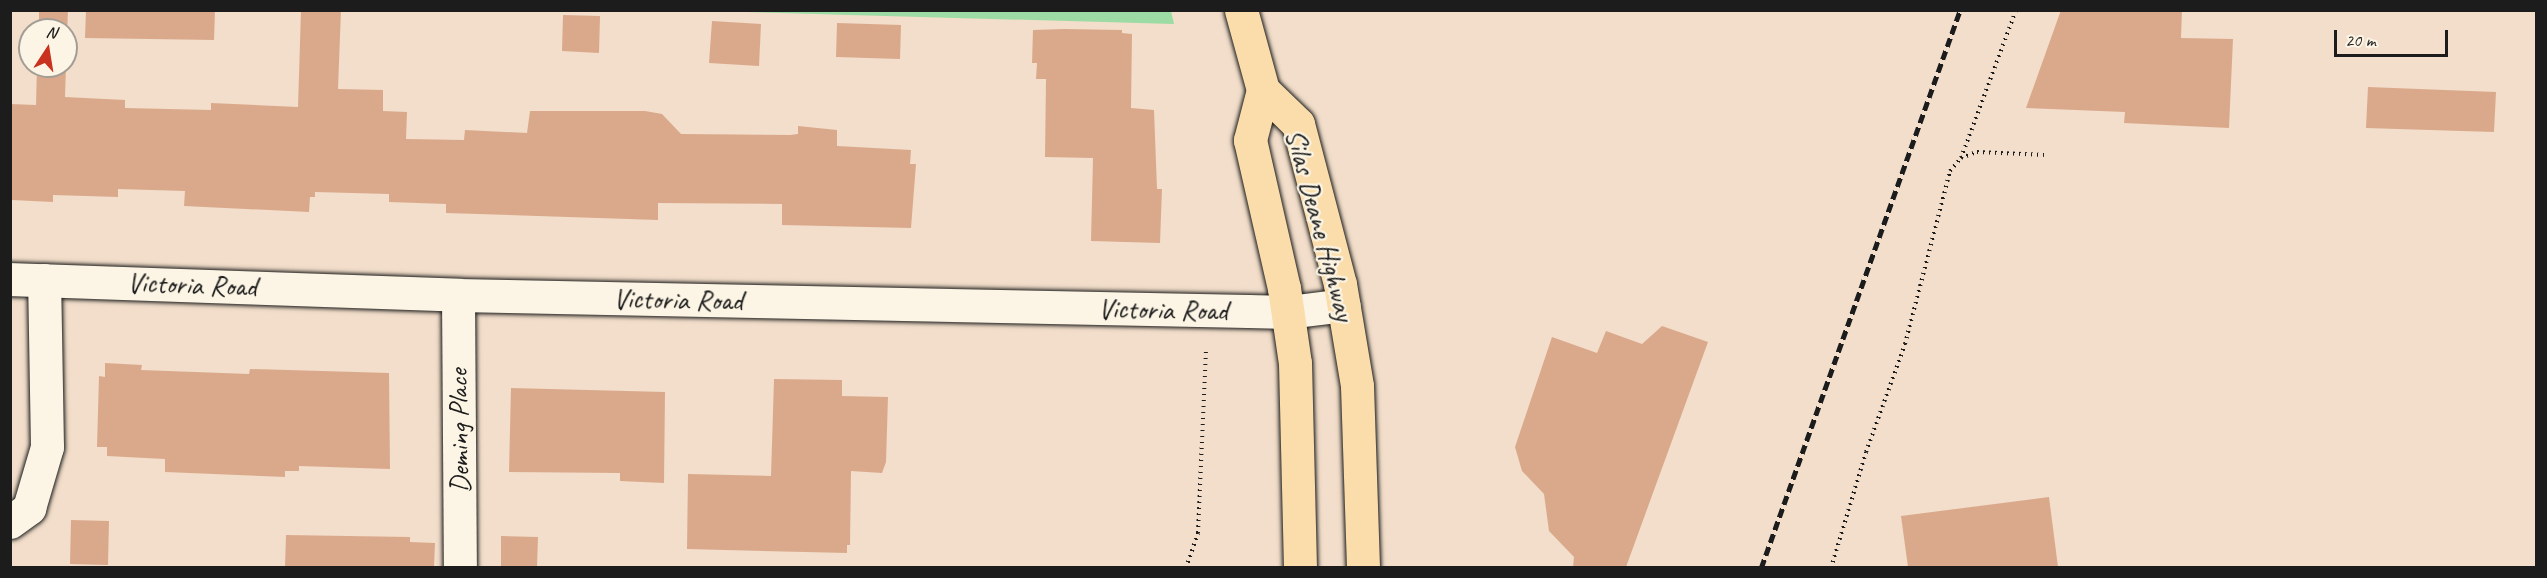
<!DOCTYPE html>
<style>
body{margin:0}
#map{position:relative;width:2547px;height:578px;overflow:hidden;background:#f2deca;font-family:Caveat,sans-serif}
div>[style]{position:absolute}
.green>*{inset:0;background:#9cdba3}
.building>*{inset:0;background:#daa98c}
.path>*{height:4px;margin-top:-2px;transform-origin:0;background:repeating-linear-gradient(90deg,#1c1c1c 0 1.5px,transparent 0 6px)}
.roads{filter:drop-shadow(0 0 2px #1c1c1c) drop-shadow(0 0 2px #1c1c1c)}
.street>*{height:33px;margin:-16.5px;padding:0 16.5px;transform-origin:16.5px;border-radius:16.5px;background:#fcf5e5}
.primary>*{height:33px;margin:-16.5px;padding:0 16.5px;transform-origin:16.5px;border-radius:16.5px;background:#faddab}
.rail>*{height:4.5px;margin-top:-2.25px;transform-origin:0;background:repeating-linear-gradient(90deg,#1c1c1c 0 9px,transparent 0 13.5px)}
span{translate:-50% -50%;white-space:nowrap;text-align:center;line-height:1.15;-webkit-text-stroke:4.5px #fcf5e5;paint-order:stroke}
.street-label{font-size:28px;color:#1c1c1c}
.frame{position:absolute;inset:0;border:12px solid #1c1c1c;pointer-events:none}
.north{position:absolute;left:18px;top:18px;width:60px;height:60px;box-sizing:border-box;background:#fcf5e5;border:2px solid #a29e95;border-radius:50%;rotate:12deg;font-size:16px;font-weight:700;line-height:24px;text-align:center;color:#1c1c1c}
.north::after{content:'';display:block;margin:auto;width:21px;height:27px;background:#c8321e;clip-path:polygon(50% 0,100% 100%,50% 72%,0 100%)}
.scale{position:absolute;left:2334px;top:30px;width:114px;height:27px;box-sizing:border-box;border:3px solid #1c1c1c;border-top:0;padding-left:8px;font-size:18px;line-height:21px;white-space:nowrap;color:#1c1c1c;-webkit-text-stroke:4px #fcf5e5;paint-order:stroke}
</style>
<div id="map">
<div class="green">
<i style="clip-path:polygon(1171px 11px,1174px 24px,709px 11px,1171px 10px)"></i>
</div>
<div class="building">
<i style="clip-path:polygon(39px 10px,68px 10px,66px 61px,66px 30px,39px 30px)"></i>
<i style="clip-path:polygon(86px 10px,215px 10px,214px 40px,85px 38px)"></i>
<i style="clip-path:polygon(301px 10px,341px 10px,338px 89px,383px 90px,383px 111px,407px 112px,406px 139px,464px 140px,465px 130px,527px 133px,530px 111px,645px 111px,662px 114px,681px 134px,790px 135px,798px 134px,798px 126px,837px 130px,837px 146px,911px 150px,910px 164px,916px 164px,911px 228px,782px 225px,782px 204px,658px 203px,658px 220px,446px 213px,446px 204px,389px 202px,389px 194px,315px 192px,315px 197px,310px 197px,309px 212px,184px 206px,185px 191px,118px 189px,118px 197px,53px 195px,53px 202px,12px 200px,10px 104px,36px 105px,37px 66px,66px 66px,65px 97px,125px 100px,125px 108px,211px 110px,211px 103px,298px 107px)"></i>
<i style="clip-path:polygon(2061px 10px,2182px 10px,2181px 38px,2233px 39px,2229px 128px,2124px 123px,2125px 112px,2026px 108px)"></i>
<i style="clip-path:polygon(563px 15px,600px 16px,599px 53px,562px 51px)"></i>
<i style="clip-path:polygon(712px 21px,761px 24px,759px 66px,709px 63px)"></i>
<i style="clip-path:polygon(837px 23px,901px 25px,900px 59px,836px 57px)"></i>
<i style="clip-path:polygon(1064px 29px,1122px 30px,1122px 33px,1132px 34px,1131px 108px,1154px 110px,1157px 189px,1162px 189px,1160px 243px,1091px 241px,1093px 158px,1045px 157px,1046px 79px,1036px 79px,1037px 63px,1032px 63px,1033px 30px)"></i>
<i style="clip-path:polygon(2368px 87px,2496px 92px,2494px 132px,2366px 128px)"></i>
<i style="clip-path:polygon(1662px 326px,1708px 342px,1626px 567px,1573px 567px,1574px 557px,1549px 531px,1544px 494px,1522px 471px,1515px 447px,1552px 337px,1597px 353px,1606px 331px,1642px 344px)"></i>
<i style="clip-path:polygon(105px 363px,142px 365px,141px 370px,249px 374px,250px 369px,389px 373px,390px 469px,299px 466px,299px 471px,285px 471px,285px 477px,165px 472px,165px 459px,107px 456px,107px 447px,97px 447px,99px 376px,105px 377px)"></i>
<i style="clip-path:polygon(774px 379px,842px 380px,842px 396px,888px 397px,886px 462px,882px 473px,851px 471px,850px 545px,847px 545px,847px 553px,687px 549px,688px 474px,771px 476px)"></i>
<i style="clip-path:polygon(511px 388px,665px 392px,664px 483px,620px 481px,620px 473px,509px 472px)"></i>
<i style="clip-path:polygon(2049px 497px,2058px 567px,1908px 567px,1901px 516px)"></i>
<i style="clip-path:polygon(71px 520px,109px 521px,108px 565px,70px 564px)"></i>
<i style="clip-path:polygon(286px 535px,410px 537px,410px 542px,435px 543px,434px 567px,285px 567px)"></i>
<i style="clip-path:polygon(501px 536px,538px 537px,537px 567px,501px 567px)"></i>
</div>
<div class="path">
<i style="left:1961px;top:158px;width:158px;rotate:-69.6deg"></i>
<i style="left:1186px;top:568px;width:37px;rotate:-71deg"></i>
<i style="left:1198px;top:533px;width:184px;rotate:-87.5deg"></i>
<i style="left:1831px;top:568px;width:121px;rotate:-73.2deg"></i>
<i style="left:1866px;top:452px;width:115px;rotate:-70.1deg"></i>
<i style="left:1905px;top:344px;width:179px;rotate:-75.4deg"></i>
<i style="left:1950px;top:171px;width:17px;rotate:-50deg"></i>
<i style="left:1961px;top:158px;width:17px;rotate:-21deg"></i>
<i style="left:1977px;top:152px;width:67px;rotate:2.6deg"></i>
</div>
<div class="roads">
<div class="street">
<i style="left:10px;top:279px;width:448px;rotate:2deg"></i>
<i style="left:458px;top:295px;width:790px;rotate:1.16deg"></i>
<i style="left:1248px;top:311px;width:40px;rotate:1.4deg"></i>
<i style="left:1288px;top:312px;width:56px;rotate:-7.1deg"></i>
<i style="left:458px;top:295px;width:273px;rotate:89.6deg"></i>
<i style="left:10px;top:522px;width:24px;rotate:-36deg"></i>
<i style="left:29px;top:508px;width:64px;rotate:-73.6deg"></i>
<i style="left:47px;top:447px;width:167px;rotate:-91deg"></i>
</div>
<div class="primary">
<i style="left:1241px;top:10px;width:83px;rotate:74.6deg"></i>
<i style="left:1263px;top:90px;width:52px;rotate:104.6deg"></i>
<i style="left:1250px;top:140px;width:152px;rotate:77.1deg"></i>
<i style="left:1284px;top:288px;width:76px;rotate:81.7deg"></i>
<i style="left:1295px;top:363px;width:205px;rotate:88.6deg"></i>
<i style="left:1263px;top:90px;width:49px;rotate:44.2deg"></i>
<i style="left:1298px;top:124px;width:165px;rotate:75.3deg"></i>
<i style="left:1340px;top:284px;width:103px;rotate:80.5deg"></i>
<i style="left:1357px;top:386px;width:182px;rotate:88.1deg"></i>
</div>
</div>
<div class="rail">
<i style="left:1761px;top:568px;width:592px;rotate:-70.37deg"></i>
</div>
<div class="street-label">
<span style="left:1320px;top:225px;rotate:75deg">Silas Deane Highway</span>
<span style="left:192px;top:285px;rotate:2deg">Victoria Road</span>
<span style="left:678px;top:300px;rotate:1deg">Victoria Road</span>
<span style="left:1163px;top:310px;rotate:1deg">Victoria Road</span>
<span style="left:459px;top:431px;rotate:-91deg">Deming Place</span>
</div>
<div class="frame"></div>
<div class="north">N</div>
<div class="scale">20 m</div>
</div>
